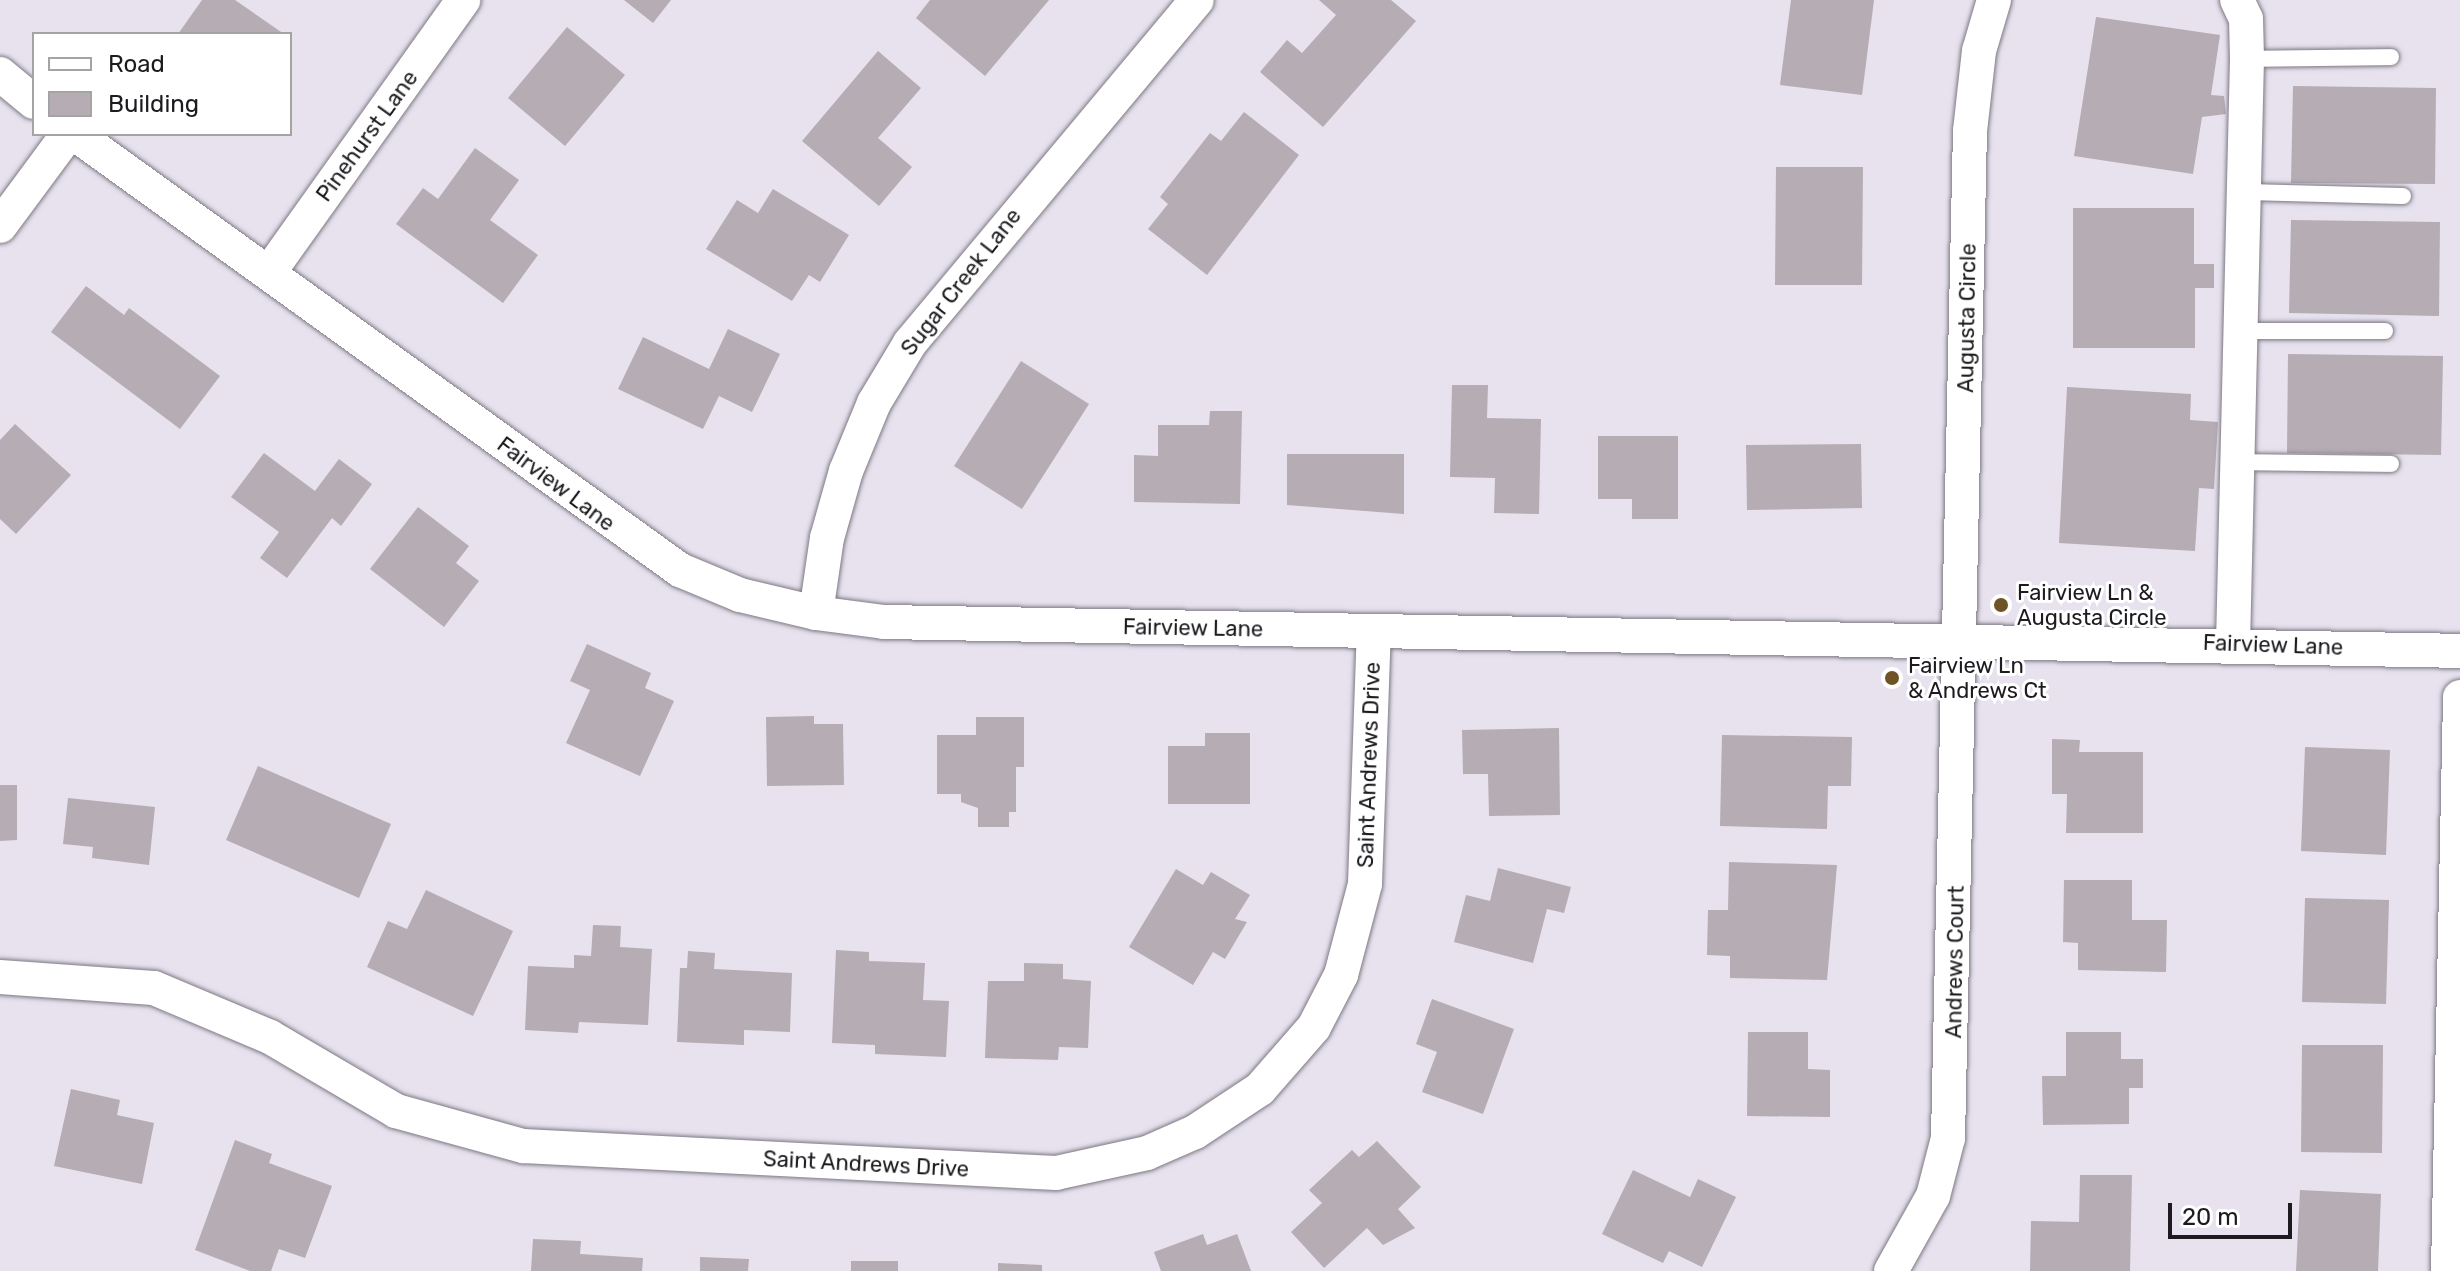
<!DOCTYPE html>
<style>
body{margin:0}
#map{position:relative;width:2460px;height:1271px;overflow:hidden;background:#e7e2ee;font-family:Rubik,sans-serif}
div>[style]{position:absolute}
.building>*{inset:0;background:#b5acb4}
.roads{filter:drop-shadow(0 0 2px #7d7983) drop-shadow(0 0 2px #7d7983)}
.service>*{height:16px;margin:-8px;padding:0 8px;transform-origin:8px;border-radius:8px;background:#fff}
.minor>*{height:34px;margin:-17px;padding:0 17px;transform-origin:17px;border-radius:17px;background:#fff}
.dots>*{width:22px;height:22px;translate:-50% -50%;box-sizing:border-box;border:4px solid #fff;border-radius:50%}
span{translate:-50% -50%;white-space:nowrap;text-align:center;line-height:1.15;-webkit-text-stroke:6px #fff;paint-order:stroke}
.street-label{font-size:22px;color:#1d1b1f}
.poi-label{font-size:22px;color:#1d1b1f}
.left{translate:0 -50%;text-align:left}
.legend{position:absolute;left:32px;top:32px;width:260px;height:104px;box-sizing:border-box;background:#fff;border:2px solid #a5a4a5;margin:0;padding:10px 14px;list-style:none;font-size:24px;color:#1d1b1f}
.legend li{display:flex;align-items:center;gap:16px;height:40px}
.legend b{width:40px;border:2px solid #a5a4a5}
.scale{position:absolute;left:2168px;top:1203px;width:124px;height:36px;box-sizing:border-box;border:4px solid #1d1b1f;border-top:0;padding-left:10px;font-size:24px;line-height:28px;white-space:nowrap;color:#1d1b1f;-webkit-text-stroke:6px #fff;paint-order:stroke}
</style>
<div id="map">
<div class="building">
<i style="clip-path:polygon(202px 0,235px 0,284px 34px,178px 34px)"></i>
<i style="clip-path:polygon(624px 0,671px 0,653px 23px)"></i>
<i style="clip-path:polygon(930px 0,1049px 0,985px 76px,916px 18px)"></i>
<i style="clip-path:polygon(1319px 0,1391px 0,1416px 21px,1323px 127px,1260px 72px,1287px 40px,1302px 53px,1336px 15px)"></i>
<i style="clip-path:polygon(1791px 0,1874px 0,1862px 95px,1780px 85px)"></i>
<i style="clip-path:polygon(2096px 17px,2220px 35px,2211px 95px,2224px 96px,2226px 114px,2202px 117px,2193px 174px,2074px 156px)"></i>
<i style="clip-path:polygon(567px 27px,625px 75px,565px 146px,508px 98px)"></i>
<i style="clip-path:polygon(878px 51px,921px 88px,878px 138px,912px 167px,879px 206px,802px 141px)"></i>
<i style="clip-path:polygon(2293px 86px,2436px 88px,2435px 184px,2291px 183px)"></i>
<i style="clip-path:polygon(1244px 112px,1299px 155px,1207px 275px,1148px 229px,1168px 204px,1160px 197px,1210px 133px,1221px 141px)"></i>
<i style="clip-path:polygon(475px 148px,519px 180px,490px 220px,538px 255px,503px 303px,396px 224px,423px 188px,438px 199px)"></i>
<i style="clip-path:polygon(1776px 167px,1863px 167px,1862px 285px,1775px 285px)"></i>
<i style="clip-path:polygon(773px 189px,849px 235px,820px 282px,809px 275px,792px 301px,706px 249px,737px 200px,758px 213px)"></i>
<i style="clip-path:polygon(2073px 208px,2194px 208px,2194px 264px,2214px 264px,2214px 288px,2195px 288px,2195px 348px,2073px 348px)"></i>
<i style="clip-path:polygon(2291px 220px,2440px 222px,2439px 316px,2289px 313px)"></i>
<i style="clip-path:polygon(86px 286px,124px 315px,129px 308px,220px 376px,180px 429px,51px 332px)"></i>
<i style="clip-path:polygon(728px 329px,780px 354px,752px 412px,719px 396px,703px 429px,618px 389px,643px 337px,709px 369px)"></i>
<i style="clip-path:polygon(2288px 354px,2443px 356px,2441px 455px,2287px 453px)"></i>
<i style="clip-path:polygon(1021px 361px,1089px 404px,1022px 509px,954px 466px)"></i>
<i style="clip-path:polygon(1452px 385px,1488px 385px,1487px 418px,1541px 419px,1539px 514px,1494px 513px,1495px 478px,1450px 477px)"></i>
<i style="clip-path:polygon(2067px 387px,2191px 394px,2190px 420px,2218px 422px,2214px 489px,2199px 488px,2195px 551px,2059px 543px)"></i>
<i style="clip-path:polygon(1210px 411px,1242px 411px,1240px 504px,1134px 502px,1134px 455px,1158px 456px,1158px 425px,1209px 425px)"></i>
<i style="clip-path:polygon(15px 424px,71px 475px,16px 534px,0 519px,0 440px)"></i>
<i style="clip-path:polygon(1598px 436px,1678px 436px,1678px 519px,1632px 519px,1632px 499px,1598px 499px)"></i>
<i style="clip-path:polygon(1861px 444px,1862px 508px,1747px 510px,1746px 445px)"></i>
<i style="clip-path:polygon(264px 453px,315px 491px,339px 459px,372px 484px,341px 526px,332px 518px,287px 578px,260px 558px,279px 532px,231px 497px)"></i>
<i style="clip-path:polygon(1287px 454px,1404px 454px,1404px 514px,1287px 505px)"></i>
<i style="clip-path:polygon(418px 507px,469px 546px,456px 563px,479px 581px,444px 627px,370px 569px)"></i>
<i style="clip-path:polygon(587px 644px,651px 673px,645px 688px,674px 701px,640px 776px,566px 743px,590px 690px,570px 681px)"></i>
<i style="clip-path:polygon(814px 716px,814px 724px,843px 724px,844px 785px,767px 786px,766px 717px)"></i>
<i style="clip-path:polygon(976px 717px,1024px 717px,1024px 767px,1016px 767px,1016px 812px,1009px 812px,1009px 827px,978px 827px,978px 808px,961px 802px,961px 794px,937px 794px,937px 735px,976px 735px)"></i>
<i style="clip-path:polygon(1559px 728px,1560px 815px,1489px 816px,1488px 774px,1463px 774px,1462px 730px)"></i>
<i style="clip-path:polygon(1205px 733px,1250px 733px,1250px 804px,1168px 804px,1168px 746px,1205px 746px)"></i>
<i style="clip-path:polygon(1722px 735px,1852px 737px,1851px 786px,1828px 786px,1827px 829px,1720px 826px)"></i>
<i style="clip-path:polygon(2052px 739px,2080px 740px,2079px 752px,2143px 752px,2143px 833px,2066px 833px,2067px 794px,2052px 794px)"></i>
<i style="clip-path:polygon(2305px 747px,2390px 750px,2386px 855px,2301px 851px)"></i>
<i style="clip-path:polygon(258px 766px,391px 824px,359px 898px,226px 840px)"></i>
<i style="clip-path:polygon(0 785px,17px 785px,17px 840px,0 841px)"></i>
<i style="clip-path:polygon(68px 798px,155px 807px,149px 865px,92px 858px,93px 847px,63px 844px)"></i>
<i style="clip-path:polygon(1729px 862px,1837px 865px,1827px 980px,1730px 978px,1730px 956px,1707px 955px,1708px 910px,1728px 910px)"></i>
<i style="clip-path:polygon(1498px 868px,1571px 887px,1564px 913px,1547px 909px,1533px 963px,1454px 942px,1466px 895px,1490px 901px)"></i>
<i style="clip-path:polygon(1176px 869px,1203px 885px,1211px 872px,1250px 895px,1235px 919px,1247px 922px,1225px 959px,1213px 952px,1193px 985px,1129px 947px)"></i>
<i style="clip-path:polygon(2064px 880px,2132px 880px,2132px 920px,2167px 920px,2166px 972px,2078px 970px,2078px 943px,2063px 942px)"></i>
<i style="clip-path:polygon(426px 890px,513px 931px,473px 1016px,367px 967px,388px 921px,407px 929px)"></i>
<i style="clip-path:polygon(2305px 898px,2389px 900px,2386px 1004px,2302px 1002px)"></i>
<i style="clip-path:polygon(593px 925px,621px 926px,620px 947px,652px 949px,648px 1025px,579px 1022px,578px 1033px,525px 1030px,528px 966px,574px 968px,574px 955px,591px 956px)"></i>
<i style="clip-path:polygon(836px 950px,869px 952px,869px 961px,925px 963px,923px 1000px,949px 1001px,946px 1057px,875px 1054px,875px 1045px,832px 1043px)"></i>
<i style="clip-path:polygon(688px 951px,715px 953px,714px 969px,792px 973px,790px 1032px,744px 1030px,744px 1045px,677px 1042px,680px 968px,687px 968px)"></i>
<i style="clip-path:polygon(1024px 963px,1063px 964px,1063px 979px,1091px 981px,1088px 1048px,1059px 1047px,1058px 1060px,985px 1058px,988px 981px,1024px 981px)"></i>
<i style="clip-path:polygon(1432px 999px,1514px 1029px,1483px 1114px,1422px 1092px,1437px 1052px,1416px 1044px)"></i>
<i style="clip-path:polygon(1748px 1032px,1808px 1032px,1808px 1069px,1830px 1070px,1830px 1117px,1747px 1116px)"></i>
<i style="clip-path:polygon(2066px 1032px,2121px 1032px,2121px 1059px,2143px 1059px,2143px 1088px,2129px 1088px,2129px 1124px,2043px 1125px,2042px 1076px,2066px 1076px)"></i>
<i style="clip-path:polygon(2302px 1045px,2383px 1045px,2382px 1153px,2301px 1152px)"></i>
<i style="clip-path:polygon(71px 1089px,120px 1100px,117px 1115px,154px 1123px,142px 1184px,54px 1166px)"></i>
<i style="clip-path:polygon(235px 1140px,272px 1154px,269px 1163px,332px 1186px,305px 1258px,279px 1249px,271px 1271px,250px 1271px,195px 1250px)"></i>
<i style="clip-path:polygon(1377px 1141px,1421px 1187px,1398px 1209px,1415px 1228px,1383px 1245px,1367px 1228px,1324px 1268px,1291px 1232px,1322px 1203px,1309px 1190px,1352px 1150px,1359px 1157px)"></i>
<i style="clip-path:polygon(1633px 1170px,1690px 1197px,1698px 1179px,1736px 1197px,1702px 1267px,1669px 1251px,1663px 1263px,1602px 1234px)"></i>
<i style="clip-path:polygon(2080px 1175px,2132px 1175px,2130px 1271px,2030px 1271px,2031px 1221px,2079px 1222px)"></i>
<i style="clip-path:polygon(2300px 1190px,2381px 1194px,2378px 1271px,2296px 1271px)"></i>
<i style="clip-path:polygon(1203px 1234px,1207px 1245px,1237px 1234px,1251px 1271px,1161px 1271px,1154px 1252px)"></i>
<i style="clip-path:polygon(533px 1239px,581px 1241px,580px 1254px,643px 1258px,642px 1271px,531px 1271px)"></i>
<i style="clip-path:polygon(700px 1257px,749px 1259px,748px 1271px,700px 1271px)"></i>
<i style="clip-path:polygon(851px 1261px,898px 1261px,898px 1271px,851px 1271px)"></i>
<i style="clip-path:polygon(998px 1263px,1042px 1265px,1042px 1271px,998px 1271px)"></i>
</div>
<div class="roads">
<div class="service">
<i style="left:2247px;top:59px;width:144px;rotate:-0.8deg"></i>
<i style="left:2245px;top:192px;width:158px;rotate:1.5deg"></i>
<i style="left:2241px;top:331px;width:144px"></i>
<i style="left:2236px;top:462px;width:155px;rotate:0.7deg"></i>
</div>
<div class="minor">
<i style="left:0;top:74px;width:44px;rotate:39.5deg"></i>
<i style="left:75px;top:134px;width:746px;rotate:35.78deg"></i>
<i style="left:680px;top:570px;width:65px;rotate:22.6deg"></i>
<i style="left:740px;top:595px;width:78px;rotate:13.3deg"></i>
<i style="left:816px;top:613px;width:69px;rotate:7.5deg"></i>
<i style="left:884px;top:622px;width:1576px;rotate:1.05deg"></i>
<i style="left:0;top:226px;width:114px;rotate:-53.5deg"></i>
<i style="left:270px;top:271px;width:333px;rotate:-54.5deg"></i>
<i style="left:816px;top:613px;width:76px;rotate:-81.7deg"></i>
<i style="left:827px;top:538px;width:70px;rotate:-74.2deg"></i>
<i style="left:846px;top:471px;width:74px;rotate:-67.6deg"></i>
<i style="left:874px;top:403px;width:70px;rotate:-59deg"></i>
<i style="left:910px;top:343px;width:447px;rotate:-50.1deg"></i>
<i style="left:2233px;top:644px;width:585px;rotate:-88.63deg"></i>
<i style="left:2247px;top:59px;width:40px;rotate:-91.4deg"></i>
<i style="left:2246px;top:19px;width:21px;rotate:-115deg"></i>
<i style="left:0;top:977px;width:154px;rotate:4.1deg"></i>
<i style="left:154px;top:988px;width:126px;rotate:22.9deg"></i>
<i style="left:270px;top:1037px;width:146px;rotate:30.4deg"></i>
<i style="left:396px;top:1111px;width:132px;rotate:15.4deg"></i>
<i style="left:523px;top:1146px;width:534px;rotate:2.9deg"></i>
<i style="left:1056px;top:1173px;width:93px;rotate:-12.4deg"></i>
<i style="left:1147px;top:1153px;width:52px;rotate:-23.6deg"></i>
<i style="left:1195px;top:1132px;width:78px;rotate:-33.5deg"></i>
<i style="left:1260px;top:1089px;width:82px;rotate:-48.9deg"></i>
<i style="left:1314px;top:1027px;width:59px;rotate:-62.6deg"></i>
<i style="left:1341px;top:975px;width:94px;rotate:-75.2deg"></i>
<i style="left:1365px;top:884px;width:253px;rotate:-88deg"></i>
<i style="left:1891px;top:1271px;width:86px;rotate:-60.8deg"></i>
<i style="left:1933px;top:1196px;width:60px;rotate:-75.5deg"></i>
<i style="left:1948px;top:1138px;width:1007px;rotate:-88.75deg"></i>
<i style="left:1970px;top:131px;width:81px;rotate:-83.6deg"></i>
<i style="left:1979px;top:51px;width:53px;rotate:-73.6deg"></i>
<i style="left:2448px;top:1271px;width:574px;rotate:-88.8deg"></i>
</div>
</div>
<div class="dots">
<i style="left:2001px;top:605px;background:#6f5326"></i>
<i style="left:1892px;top:678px;background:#6f5326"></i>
</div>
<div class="street-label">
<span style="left:367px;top:136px;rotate:-54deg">Pinehurst Lane</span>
<span style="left:961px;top:282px;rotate:-52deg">Sugar Creek Lane</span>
<span style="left:1967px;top:318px;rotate:-89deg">Augusta Circle</span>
<span style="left:556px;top:484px;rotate:37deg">Fairview Lane</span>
<span style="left:1193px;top:628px;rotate:1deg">Fairview Lane</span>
<span style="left:2273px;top:645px;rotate:2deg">Fairview Lane</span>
<span style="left:1369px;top:765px;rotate:-88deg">Saint Andrews Drive</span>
<span style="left:1955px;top:962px;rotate:-89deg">Andrews Court</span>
<span style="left:866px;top:1164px;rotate:3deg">Saint Andrews Drive</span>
</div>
<div class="poi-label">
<span class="left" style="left:2017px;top:605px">Fairview Ln &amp;<br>Augusta Circle</span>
<span class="left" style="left:1908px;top:678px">Fairview Ln<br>&amp; Andrews Ct</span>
</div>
<ul class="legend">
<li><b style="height:10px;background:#fff"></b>Road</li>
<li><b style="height:22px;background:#b5acb4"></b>Building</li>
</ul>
<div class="scale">20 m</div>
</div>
